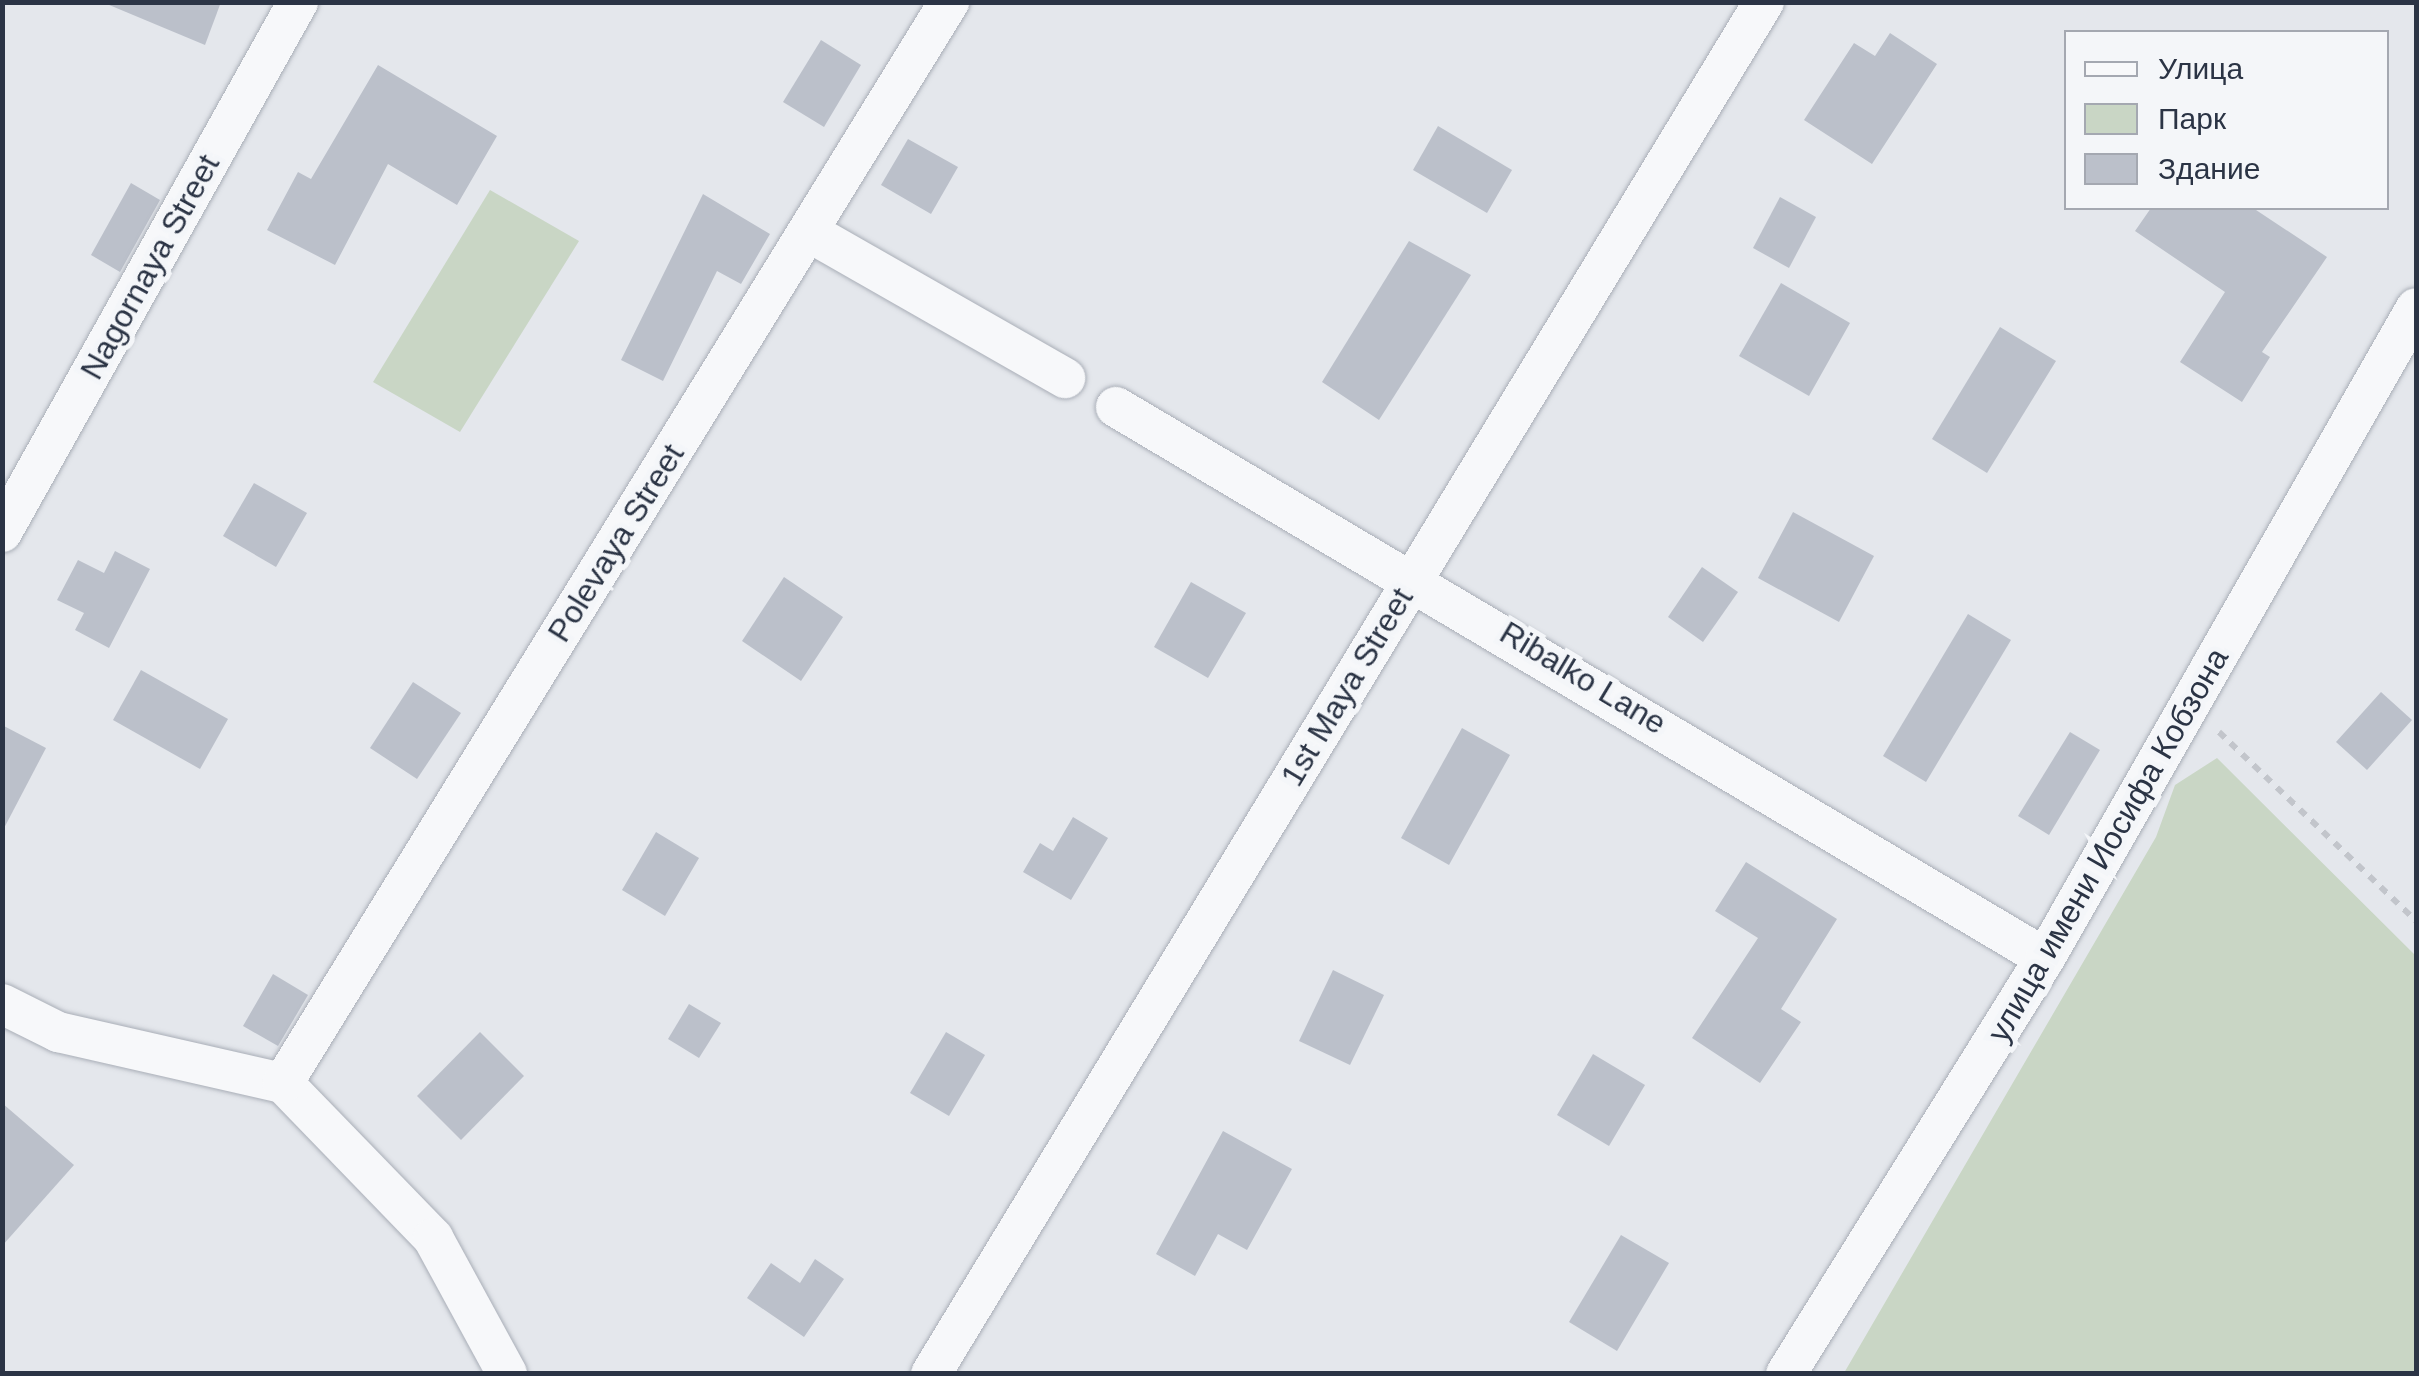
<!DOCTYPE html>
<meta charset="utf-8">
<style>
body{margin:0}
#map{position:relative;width:2419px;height:1376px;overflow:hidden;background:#e4e7ec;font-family:Arial,sans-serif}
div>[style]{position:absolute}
.green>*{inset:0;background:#c9d6c5}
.building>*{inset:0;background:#bbc0ca}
.path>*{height:6px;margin-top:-3px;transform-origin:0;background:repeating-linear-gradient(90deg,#c2c5cb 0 8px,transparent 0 16px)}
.roads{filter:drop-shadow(0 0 2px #a9aeb7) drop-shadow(0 0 2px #a9aeb7)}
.minor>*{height:40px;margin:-20px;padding:0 20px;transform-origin:20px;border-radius:20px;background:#f7f8fa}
span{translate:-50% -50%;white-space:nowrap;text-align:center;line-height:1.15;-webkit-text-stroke:10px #f4f6f9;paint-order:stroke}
.street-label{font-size:32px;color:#2b3445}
.frame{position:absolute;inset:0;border:5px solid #2b3445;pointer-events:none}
.legend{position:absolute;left:2064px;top:30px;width:325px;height:180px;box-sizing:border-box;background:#f4f6f9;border:2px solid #a4a8b1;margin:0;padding:12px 18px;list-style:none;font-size:30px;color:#2b3445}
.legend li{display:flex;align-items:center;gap:20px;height:50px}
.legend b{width:50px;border:2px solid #a4a8b1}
</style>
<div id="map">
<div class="green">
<i style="clip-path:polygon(490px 190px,579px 241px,460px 432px,373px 382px)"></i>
<i style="clip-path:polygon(2217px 758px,2416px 956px,2416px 1373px,1844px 1373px,2156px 837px,2175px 785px)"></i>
</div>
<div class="building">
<i style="clip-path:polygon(102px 2px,221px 2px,205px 45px)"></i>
<i style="clip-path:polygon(1890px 33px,1937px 64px,1872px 164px,1804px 120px,1854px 43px,1875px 56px)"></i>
<i style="clip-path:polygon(821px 40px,861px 65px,824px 127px,783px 102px)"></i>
<i style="clip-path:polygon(378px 65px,497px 136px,457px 205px,388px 164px,335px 265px,267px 230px,298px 172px,311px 179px)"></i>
<i style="clip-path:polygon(1438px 126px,1512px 170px,1487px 213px,1413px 170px)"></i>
<i style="clip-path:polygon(908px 139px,958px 167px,931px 214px,881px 185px)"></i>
<i style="clip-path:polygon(131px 183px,160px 200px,120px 272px,91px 255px)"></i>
<i style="clip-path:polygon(703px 194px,770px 234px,741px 284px,717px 271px,663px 381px,621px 360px)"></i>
<i style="clip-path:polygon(1780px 197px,1816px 217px,1789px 268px,1753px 248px)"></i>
<i style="clip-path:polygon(2151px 208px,2253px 208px,2327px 257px,2262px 352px,2270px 357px,2242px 402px,2180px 362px,2225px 292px,2135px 231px)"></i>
<i style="clip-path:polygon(1409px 241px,1471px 275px,1379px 420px,1322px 382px)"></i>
<i style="clip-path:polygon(1781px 283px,1850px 323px,1809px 396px,1739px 356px)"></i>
<i style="clip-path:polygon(2000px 327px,2056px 361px,1987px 473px,1932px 439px)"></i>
<i style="clip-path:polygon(254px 483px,307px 513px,276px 567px,223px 536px)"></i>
<i style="clip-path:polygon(1793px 512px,1874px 556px,1839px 622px,1758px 578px)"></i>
<i style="clip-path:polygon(115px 551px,150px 569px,109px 648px,75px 630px,84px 613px,57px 600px,78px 560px,104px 573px)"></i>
<i style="clip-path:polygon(1702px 567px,1738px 592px,1703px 642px,1668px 617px)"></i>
<i style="clip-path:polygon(784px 577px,843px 617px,801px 681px,742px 641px)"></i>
<i style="clip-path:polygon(1191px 582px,1246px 613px,1208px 678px,1154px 647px)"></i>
<i style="clip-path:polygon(1968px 614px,2011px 640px,1926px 782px,1883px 756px)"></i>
<i style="clip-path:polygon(141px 670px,228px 719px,200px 769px,113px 720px)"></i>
<i style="clip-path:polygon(413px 682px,461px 713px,417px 779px,370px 748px)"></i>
<i style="clip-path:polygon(2381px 692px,2412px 720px,2367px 770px,2336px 742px)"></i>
<i style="clip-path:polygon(2px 725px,46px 748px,2px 832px)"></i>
<i style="clip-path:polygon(1462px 728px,1510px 755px,1449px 865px,1401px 838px)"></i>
<i style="clip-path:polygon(2070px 732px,2100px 750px,2049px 835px,2018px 816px)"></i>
<i style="clip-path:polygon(1073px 817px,1108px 838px,1071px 900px,1023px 872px,1040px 843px,1053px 851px)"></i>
<i style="clip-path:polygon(656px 832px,699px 858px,665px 916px,622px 890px)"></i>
<i style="clip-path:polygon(1746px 862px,1837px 919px,1781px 1009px,1801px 1022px,1760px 1083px,1692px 1038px,1758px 938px,1715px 911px)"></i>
<i style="clip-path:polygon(1333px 970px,1384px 995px,1350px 1065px,1299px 1041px)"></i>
<i style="clip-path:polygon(273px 974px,308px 995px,278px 1046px,243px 1026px)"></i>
<i style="clip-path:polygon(689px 1004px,721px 1023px,699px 1058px,668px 1039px)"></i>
<i style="clip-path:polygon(480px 1032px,524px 1076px,461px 1140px,417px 1096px)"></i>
<i style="clip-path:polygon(946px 1032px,985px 1055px,949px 1116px,910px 1093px)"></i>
<i style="clip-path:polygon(1593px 1054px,1645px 1085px,1609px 1146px,1557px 1115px)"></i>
<i style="clip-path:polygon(2px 1103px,74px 1165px,2px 1246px)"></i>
<i style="clip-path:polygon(1223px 1131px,1292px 1169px,1247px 1250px,1218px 1234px,1195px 1276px,1156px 1254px)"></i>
<i style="clip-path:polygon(1621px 1235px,1669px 1263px,1617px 1351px,1569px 1322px)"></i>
<i style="clip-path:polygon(815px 1259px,844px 1279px,804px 1337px,747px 1298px,771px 1263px,800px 1283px)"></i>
</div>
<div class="path">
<i style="left:2219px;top:732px;width:273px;rotate:43.8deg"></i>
</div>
<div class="roads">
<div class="minor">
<i style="left:809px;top:232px;width:295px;rotate:29.7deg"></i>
<i style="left:1116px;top:407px;width:1080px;rotate:30.67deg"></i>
<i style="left:2px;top:532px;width:607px;rotate:-60.82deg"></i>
<i style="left:2px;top:1004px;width:63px;rotate:26.6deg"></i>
<i style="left:58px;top:1032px;width:231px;rotate:12.8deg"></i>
<i style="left:283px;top:1083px;width:216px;rotate:45.9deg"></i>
<i style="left:433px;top:1238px;width:155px;rotate:61.4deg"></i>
<i style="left:283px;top:1083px;width:1270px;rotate:-58.36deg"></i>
<i style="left:931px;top:1374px;width:1605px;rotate:-58.74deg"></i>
<i style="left:1786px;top:1374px;width:490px;rotate:-58.1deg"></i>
<i style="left:2045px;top:958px;width:748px;rotate:-60.28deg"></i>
</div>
</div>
<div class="street-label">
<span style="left:150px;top:267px;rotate:-61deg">Nagornaya Street</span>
<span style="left:616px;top:543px;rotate:-58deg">Polevaya Street</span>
<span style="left:1583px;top:678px;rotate:31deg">Ribalko Lane</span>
<span style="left:1347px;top:687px;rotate:-59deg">1st Maya Street</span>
<span style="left:2108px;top:845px;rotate:-60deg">улица имени Иосифа Кобзона</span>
</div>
<div class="frame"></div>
<ul class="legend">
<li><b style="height:12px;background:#f7f8fa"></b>Улица</li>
<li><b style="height:28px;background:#c9d6c5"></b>Парк</li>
<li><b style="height:28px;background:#bbc0ca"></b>Здание</li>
</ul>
</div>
